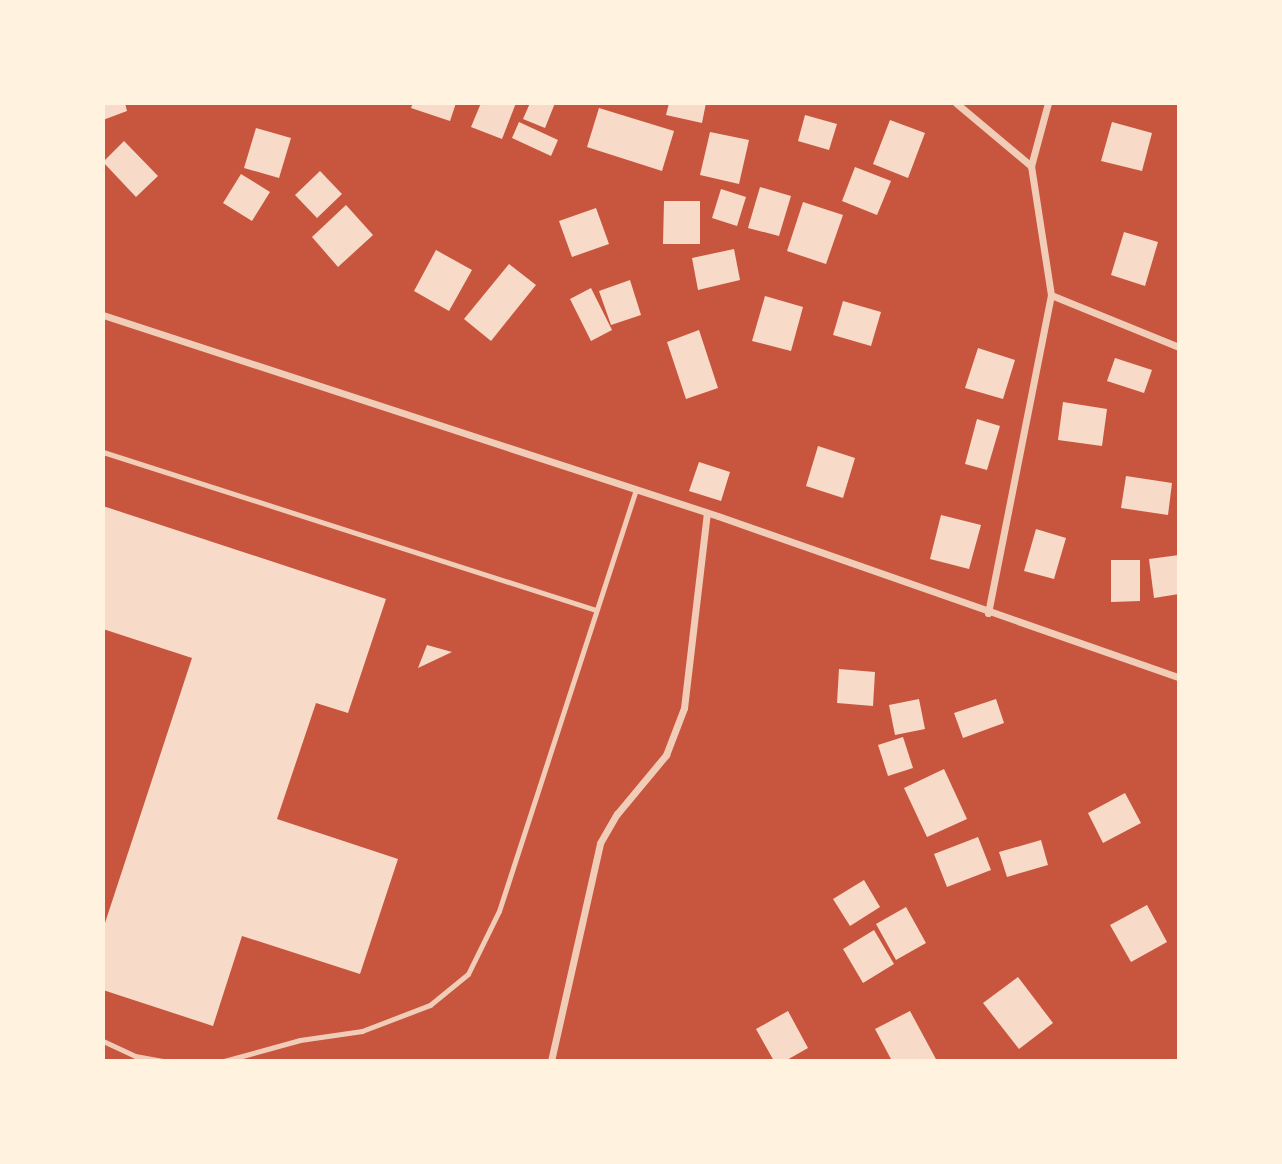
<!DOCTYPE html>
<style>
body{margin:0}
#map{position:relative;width:1282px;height:1164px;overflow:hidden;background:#c8553d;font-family:Spectral,serif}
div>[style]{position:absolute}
.building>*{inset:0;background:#f7dbc8}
.service>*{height:5px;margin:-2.5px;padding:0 2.5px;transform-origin:2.5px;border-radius:2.5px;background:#f1ccb7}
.minor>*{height:7px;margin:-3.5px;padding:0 3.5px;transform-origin:3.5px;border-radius:3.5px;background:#f1ccb7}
span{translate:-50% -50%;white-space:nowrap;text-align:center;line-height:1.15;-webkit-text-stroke:7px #fff3e0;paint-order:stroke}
.frame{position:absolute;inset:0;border:105px solid #fff3e0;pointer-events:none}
</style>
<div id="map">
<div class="building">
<i style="clip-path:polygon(103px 103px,125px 103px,127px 111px,103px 120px)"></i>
<i style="clip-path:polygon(413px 103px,456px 103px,450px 121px,411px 108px)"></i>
<i style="clip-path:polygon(481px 103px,516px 103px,502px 139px,471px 127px)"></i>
<i style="clip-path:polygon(530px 103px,555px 103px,545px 128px,523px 119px)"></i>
<i style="clip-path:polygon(669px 103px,706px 103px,702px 123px,666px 115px)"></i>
<i style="clip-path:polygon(599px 108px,674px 131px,662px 171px,587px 147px)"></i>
<i style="clip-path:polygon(805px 115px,837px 124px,829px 150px,798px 141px)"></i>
<i style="clip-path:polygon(890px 120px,925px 133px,908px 178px,873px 164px)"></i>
<i style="clip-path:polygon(519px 122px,558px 140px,551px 156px,512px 138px)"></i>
<i style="clip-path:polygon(1112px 122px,1152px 133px,1142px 171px,1101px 161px)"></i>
<i style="clip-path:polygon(256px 128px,291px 138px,279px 178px,244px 168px)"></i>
<i style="clip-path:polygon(710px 132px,749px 140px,739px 184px,700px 175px)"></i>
<i style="clip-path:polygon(124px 141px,158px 176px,136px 197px,103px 162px)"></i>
<i style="clip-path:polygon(855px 167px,891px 181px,877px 215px,842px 201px)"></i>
<i style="clip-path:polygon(320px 171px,342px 194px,317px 218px,295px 195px)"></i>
<i style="clip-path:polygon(241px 174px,270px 192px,252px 221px,223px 203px)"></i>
<i style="clip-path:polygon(760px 187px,791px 196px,779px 236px,748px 228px)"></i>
<i style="clip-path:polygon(721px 189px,746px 197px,737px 226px,712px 218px)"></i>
<i style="clip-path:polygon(664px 201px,700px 201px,700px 244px,663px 244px)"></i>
<i style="clip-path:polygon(803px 202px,843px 215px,826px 264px,787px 251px)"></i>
<i style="clip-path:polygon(346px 205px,373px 235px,338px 267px,312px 237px)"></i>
<i style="clip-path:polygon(596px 208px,609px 244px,572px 257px,559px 221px)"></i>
<i style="clip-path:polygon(1124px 232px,1158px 242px,1145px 286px,1111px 275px)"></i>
<i style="clip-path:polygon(734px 249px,740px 280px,698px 290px,692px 258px)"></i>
<i style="clip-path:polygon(436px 250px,472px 270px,449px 311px,414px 291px)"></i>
<i style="clip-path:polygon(509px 264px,536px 285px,491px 341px,464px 319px)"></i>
<i style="clip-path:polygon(630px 280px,641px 315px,611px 325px,599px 291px)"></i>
<i style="clip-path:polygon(591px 288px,612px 330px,591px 341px,570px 299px)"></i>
<i style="clip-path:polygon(765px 296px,803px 307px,791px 351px,752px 341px)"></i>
<i style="clip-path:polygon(843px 301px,881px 312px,871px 346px,833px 335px)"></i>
<i style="clip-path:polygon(699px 330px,718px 388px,686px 399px,667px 342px)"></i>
<i style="clip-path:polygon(978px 348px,1015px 360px,1003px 399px,965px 388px)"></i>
<i style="clip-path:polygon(1115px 358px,1152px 370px,1144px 393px,1107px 381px)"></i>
<i style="clip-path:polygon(1063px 402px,1107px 409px,1102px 446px,1058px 440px)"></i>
<i style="clip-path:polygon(977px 419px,1000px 426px,987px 470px,965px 464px)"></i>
<i style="clip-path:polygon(818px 446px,855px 458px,843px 498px,806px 486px)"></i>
<i style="clip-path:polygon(699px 462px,730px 472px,721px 501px,689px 491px)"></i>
<i style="clip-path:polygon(1126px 476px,1172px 483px,1168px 515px,1121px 508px)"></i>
<i style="clip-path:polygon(103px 506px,386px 599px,348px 713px,316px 703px,277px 819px,398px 859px,360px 974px,242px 936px,213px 1026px,103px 990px,103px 929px,192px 658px,103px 629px)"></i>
<i style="clip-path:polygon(941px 515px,981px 525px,969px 569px,930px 559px)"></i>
<i style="clip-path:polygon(1036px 529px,1066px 538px,1054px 579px,1024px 571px)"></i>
<i style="clip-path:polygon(1179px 555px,1179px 594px,1154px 598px,1149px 559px)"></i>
<i style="clip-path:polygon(1111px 560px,1140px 560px,1140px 601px,1111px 602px)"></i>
<i style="clip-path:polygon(427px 645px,452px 652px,418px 668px)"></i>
<i style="clip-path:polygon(839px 669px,875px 672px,873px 706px,837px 703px)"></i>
<i style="clip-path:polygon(919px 699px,925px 729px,895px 735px,889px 705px)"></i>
<i style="clip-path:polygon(996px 699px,1004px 723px,963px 738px,954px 713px)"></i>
<i style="clip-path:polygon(903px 737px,913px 768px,888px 776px,878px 745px)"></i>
<i style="clip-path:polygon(944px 769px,967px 819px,927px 837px,904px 788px)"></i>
<i style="clip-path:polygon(1125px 793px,1141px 823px,1103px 843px,1088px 813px)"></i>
<i style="clip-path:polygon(978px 837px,991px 870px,947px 887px,934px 854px)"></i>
<i style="clip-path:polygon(1041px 840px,1048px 865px,1007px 877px,999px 852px)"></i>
<i style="clip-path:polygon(864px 880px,880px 907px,850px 926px,833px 899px)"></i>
<i style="clip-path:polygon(1147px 905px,1167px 942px,1131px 962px,1110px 925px)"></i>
<i style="clip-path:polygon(906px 907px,926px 943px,896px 960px,876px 924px)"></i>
<i style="clip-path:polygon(874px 930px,894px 964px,863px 983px,843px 949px)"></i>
<i style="clip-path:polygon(1018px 977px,1053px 1023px,1019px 1049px,983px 1003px)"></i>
<i style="clip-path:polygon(788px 1011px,808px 1048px,785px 1061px,774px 1061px,756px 1029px)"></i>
<i style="clip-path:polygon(910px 1011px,937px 1061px,892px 1061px,875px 1029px)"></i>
</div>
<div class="service">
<i style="left:103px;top:452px;width:518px;rotate:17.77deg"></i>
<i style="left:103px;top:1041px;width:35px;rotate:25deg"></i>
<i style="left:135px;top:1056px;width:28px;rotate:10deg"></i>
<i style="left:224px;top:1061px;width:79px;rotate:-15.4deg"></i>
<i style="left:300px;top:1040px;width:63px;rotate:-8.3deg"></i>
<i style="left:362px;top:1031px;width:73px;rotate:-20.9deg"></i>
<i style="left:430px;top:1005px;width:49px;rotate:-39.2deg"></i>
<i style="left:468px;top:974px;width:70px;rotate:-63.8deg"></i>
<i style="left:499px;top:911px;width:443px;rotate:-72deg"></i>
</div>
<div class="minor">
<i style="left:956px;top:103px;width:98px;rotate:40deg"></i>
<i style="left:1051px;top:295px;width:138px;rotate:22.1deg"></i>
<i style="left:103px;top:315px;width:647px;rotate:18.1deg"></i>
<i style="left:718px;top:516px;width:488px;rotate:19.3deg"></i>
<i style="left:988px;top:613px;width:324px;rotate:-78.8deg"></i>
<i style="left:1051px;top:295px;width:131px;rotate:-98.8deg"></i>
<i style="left:1031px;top:166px;width:65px;rotate:-74.9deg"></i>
<i style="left:551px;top:1061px;width:223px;rotate:-77.3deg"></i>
<i style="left:600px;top:843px;width:34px;rotate:-60deg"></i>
<i style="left:617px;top:814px;width:77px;rotate:-50.3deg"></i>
<i style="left:666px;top:755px;width:50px;rotate:-69deg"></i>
<i style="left:684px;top:708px;width:196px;rotate:-83.3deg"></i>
</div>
<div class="frame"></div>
</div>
